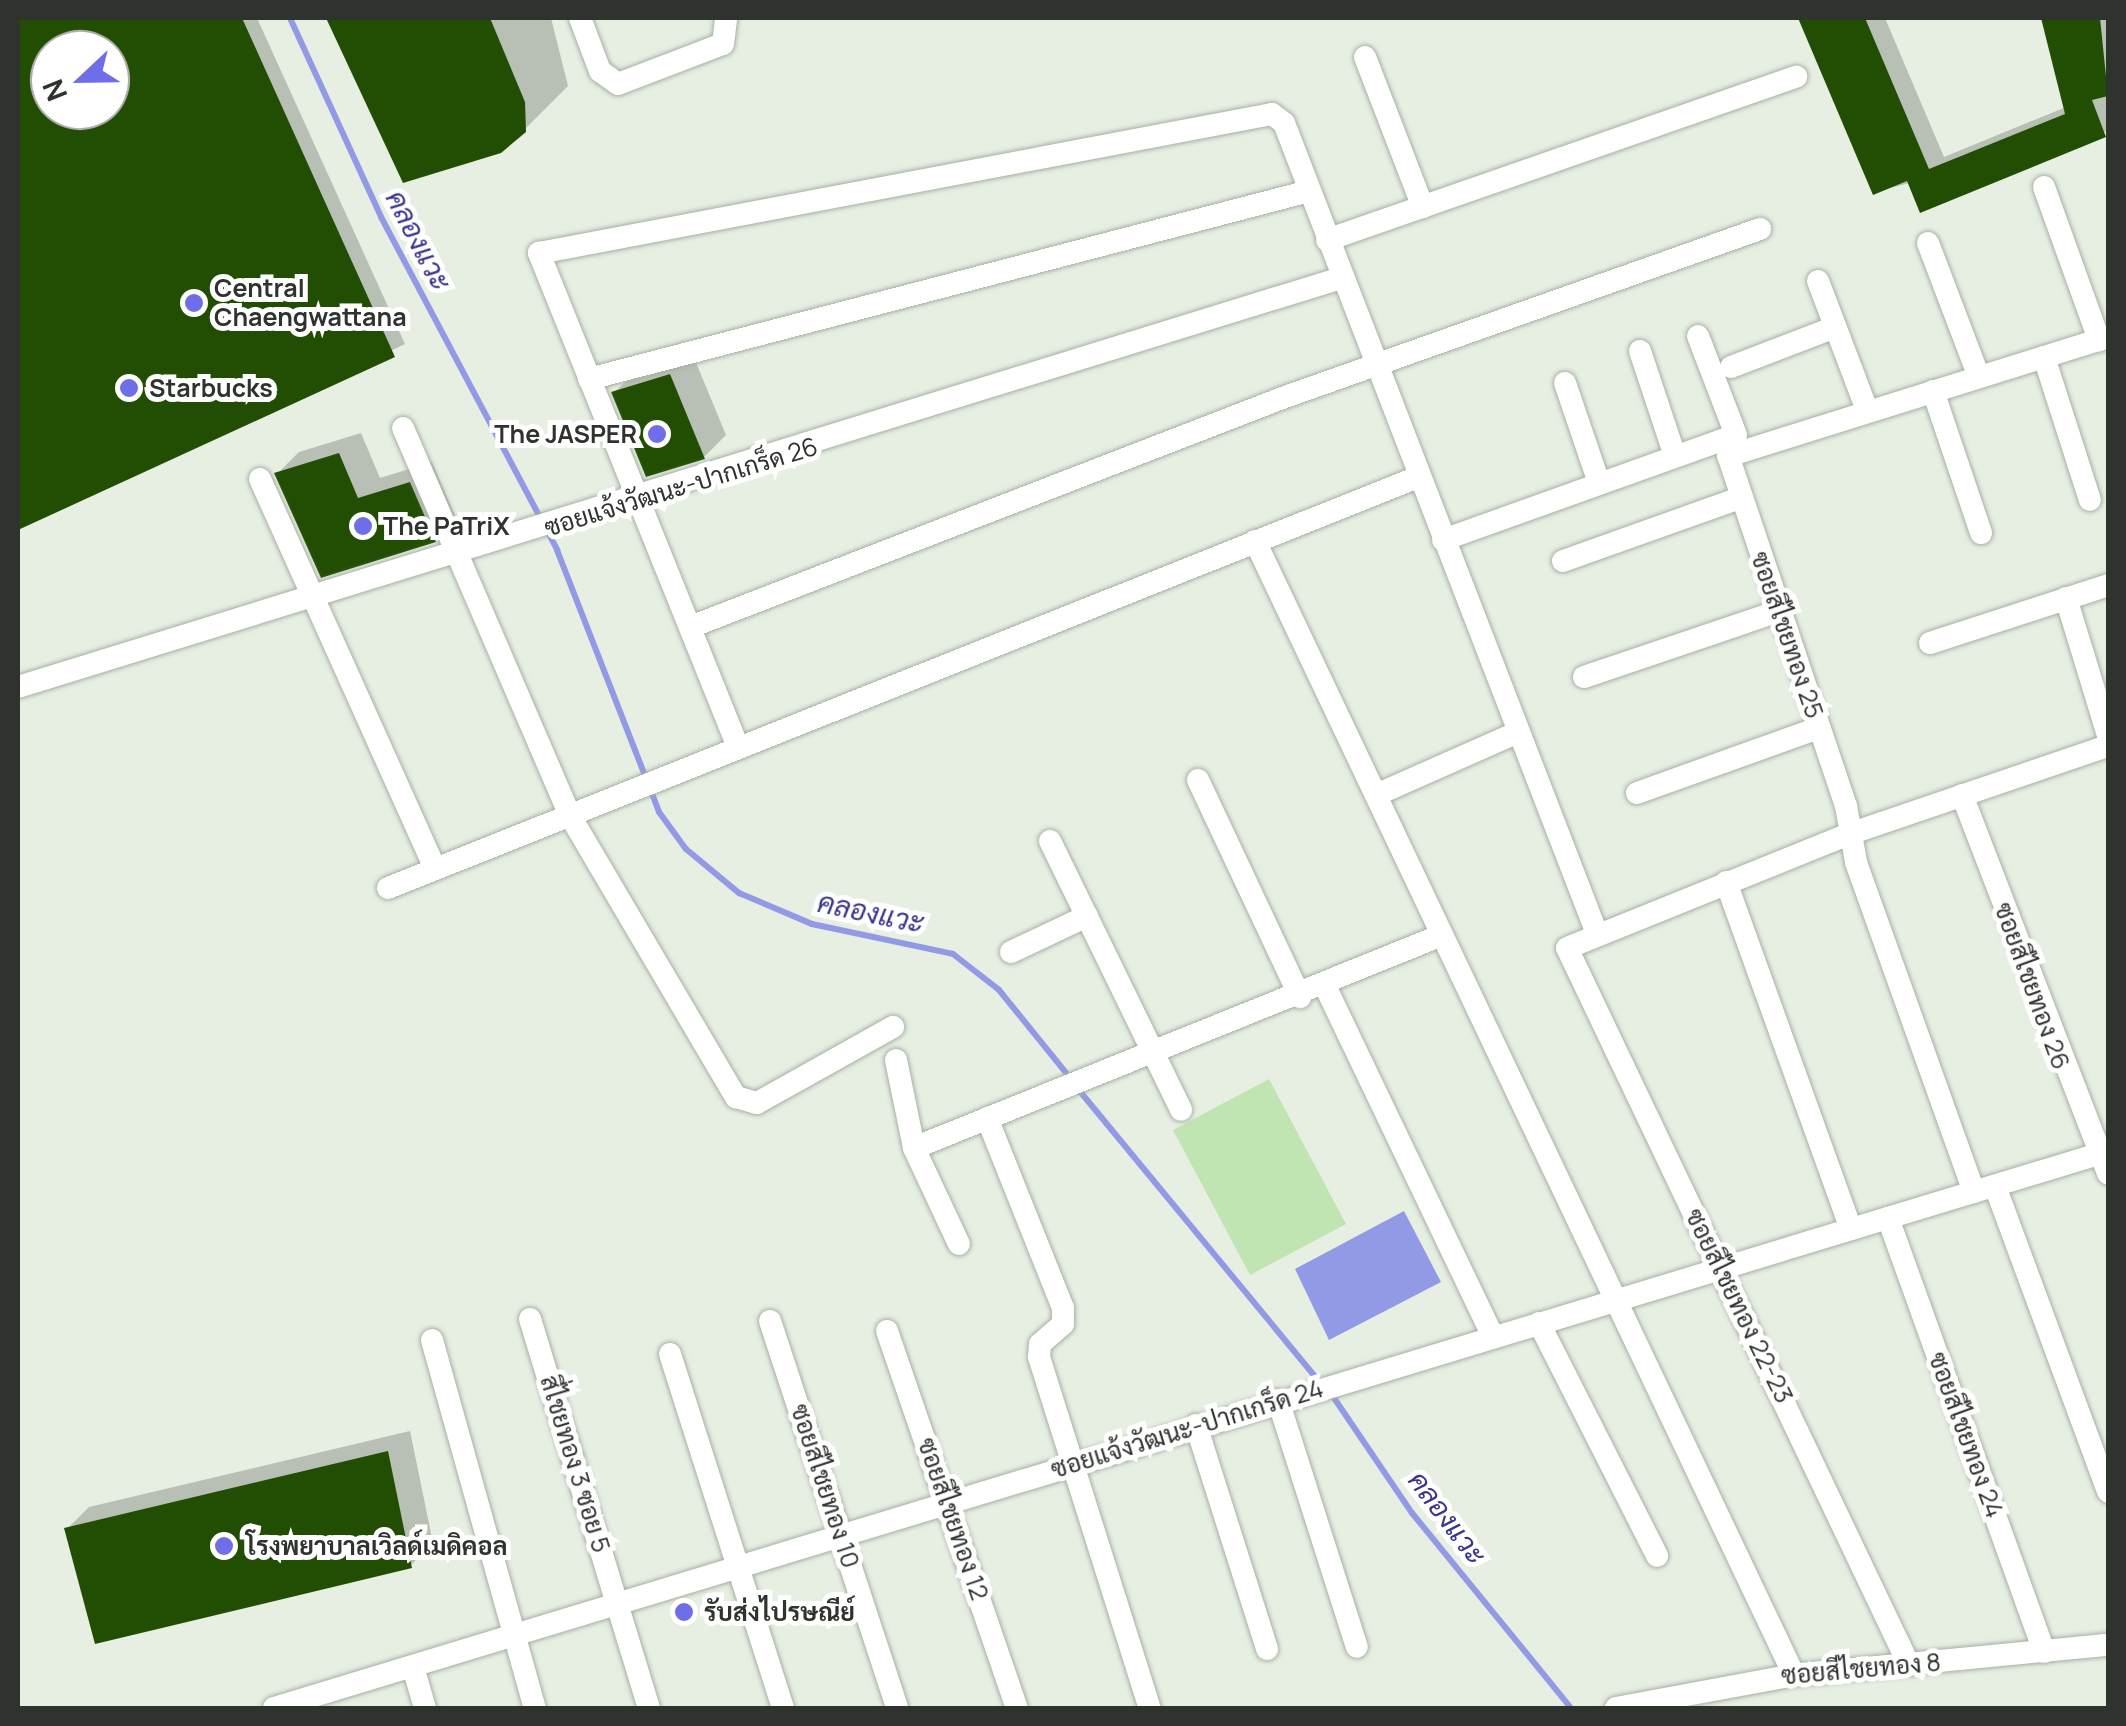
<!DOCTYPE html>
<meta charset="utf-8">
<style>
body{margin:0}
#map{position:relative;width:2126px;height:1726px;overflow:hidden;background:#e6efe2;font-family:Manrope,Sarabun,sans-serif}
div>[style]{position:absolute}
.green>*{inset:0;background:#c1e5b2}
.water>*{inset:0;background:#9299e5}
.shadow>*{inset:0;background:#0003}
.stream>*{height:6px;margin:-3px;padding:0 3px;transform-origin:3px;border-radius:3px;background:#9299e5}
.building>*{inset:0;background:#224e03}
.roads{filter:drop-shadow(0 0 2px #a7b0a4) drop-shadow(0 0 2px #a7b0a4)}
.minor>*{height:22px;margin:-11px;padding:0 11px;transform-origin:11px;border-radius:11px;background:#fff}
.dots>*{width:28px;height:28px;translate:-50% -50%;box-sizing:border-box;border:5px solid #fff;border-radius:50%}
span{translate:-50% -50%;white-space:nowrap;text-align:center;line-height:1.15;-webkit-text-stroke:10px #fff;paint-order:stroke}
.poi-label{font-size:25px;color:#2f332e;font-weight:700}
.left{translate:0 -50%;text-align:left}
.right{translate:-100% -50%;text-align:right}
.street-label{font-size:25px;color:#2f332e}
.water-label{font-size:28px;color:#39368d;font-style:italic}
.frame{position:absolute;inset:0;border:20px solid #2f332e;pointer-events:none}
.north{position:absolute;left:30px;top:30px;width:100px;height:100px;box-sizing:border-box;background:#fff;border:2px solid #acadab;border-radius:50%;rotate:248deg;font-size:28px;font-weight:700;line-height:40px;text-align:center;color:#2f332e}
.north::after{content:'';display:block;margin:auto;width:35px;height:45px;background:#6d6ee8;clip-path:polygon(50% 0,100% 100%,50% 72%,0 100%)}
</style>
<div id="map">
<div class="green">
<i style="clip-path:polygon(1269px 1079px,1346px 1224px,1250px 1275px,1173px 1130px)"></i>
</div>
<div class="water">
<i style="clip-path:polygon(1404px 1211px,1441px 1282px,1329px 1340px,1295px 1269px)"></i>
</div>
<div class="shadow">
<i style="clip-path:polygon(evenodd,18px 18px,257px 18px,405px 344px,18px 527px,18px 18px,50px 50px,110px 50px,110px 110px,50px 110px,50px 50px)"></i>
<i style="clip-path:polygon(328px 18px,551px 18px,568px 86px,524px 130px,404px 180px)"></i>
<i style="clip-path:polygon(1800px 18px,1885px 18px,1944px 157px,2066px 107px,2044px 18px,2108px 18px,2108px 131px,1875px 192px)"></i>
<i style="clip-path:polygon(692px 353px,726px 435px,704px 457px,614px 393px,636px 371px)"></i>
<i style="clip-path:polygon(361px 433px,380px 478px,432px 462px,456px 518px,434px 540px,277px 474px,299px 452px)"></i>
<i style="clip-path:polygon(410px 1431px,433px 1543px,411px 1565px,67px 1529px,89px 1507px)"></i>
</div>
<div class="stream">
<i style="left:290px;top:18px;width:219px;rotate:65.4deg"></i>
<i style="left:381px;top:217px;width:377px;rotate:62.1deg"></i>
<i style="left:557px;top:550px;width:281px;rotate:68.7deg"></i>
<i style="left:659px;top:812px;width:46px;rotate:53.9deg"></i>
<i style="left:686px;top:849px;width:69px;rotate:39.7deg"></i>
<i style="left:739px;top:893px;width:79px;rotate:23deg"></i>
<i style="left:812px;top:924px;width:144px;rotate:12deg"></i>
<i style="left:953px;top:954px;width:58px;rotate:38deg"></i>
<i style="left:999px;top:990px;width:114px;rotate:51deg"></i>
<i style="left:1078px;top:1089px;width:382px;rotate:50.5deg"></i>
<i style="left:1330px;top:1392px;width:146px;rotate:55.9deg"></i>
<i style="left:1412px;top:1513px;width:252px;rotate:50.8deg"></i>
</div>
<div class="building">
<i style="clip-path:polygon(evenodd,18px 18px,242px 18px,395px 357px,18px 530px,18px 18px,50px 50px,110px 50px,110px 110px,50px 110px,50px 50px)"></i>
<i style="clip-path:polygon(326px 18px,490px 18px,525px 102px,526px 132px,501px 153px,403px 183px)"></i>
<i style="clip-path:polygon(1798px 18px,1865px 18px,1929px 169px,2065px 114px,2041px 18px,2100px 18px,2108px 96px,2092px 100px,2106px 137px,1920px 213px,1907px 181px,1873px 195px)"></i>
<i style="clip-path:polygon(670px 374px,705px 459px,646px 477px,611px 392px)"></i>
<i style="clip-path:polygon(339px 453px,358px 498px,410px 482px,436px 542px,321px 578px,274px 473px)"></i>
<i style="clip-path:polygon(388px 1451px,412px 1568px,95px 1644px,64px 1528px)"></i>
</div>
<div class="roads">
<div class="minor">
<i style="left:580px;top:18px;width:57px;rotate:69.3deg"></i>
<i style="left:600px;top:71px;width:22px;rotate:36deg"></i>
<i style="left:618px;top:84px;width:112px;rotate:-20.9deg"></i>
<i style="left:723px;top:44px;width:26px;rotate:-83deg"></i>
<i style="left:1365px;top:57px;width:161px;rotate:68.9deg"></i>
<i style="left:2044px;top:187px;width:163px;rotate:70.2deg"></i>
<i style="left:1327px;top:240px;width:497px;rotate:-19.2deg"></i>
<i style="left:1928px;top:243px;width:143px;rotate:69.2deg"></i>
<i style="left:1818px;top:281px;width:138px;rotate:69.2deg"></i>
<i style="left:1640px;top:351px;width:111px;rotate:71.6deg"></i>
<i style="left:2044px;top:357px;width:150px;rotate:72.2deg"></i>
<i style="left:1731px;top:367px;width:111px;rotate:-21deg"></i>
<i style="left:589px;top:379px;width:744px;rotate:-14.63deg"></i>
<i style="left:1565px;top:383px;width:106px;rotate:71.2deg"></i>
<i style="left:1933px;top:391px;width:150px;rotate:71.3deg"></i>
<i style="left:403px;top:428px;width:420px;rotate:66.7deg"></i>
<i style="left:569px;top:814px;width:329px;rotate:59.5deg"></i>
<i style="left:736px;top:1097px;width:22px;rotate:16deg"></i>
<i style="left:757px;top:1103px;width:156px;rotate:-29.2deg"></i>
<i style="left:260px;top:479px;width:427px;rotate:65.8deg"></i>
<i style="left:1443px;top:540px;width:311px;rotate:-19.7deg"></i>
<i style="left:1736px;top:435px;width:106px;rotate:-111deg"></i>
<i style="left:1255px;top:541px;width:1256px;rotate:64.58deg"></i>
<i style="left:1563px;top:561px;width:188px;rotate:-19.6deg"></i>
<i style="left:2066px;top:598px;width:143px;rotate:73deg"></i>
<i style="left:693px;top:626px;width:635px;rotate:-21.15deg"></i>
<i style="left:1285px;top:397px;width:504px;rotate:-19.48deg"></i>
<i style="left:1930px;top:643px;width:187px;rotate:-18deg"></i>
<i style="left:1584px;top:677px;width:206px;rotate:-18.7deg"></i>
<i style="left:18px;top:687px;width:1385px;rotate:-17.18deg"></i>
<i style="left:738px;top:747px;width:533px;rotate:-111.94deg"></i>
<i style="left:539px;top:253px;width:746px;rotate:-10.74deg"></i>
<i style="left:1272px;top:114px;width:15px;rotate:37deg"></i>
<i style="left:1284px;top:123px;width:866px;rotate:68.89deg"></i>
<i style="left:1198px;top:780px;width:240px;rotate:64.8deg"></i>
<i style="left:1637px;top:793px;width:193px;rotate:-19.7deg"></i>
<i style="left:1376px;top:795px;width:155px;rotate:-23.9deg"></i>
<i style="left:1962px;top:795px;width:406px;rotate:68.9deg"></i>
<i style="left:1050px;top:841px;width:299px;rotate:64deg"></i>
<i style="left:1726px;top:882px;width:369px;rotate:70.2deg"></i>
<i style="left:388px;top:888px;width:1109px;rotate:-21.75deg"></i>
<i style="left:1011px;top:952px;width:84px;rotate:-25.3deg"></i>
<i style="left:1325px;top:986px;width:387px;rotate:64.4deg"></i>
<i style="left:896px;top:1060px;width:90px;rotate:78.4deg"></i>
<i style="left:914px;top:1148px;width:106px;rotate:64.9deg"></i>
<i style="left:987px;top:1118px;width:205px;rotate:68.2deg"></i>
<i style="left:1063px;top:1308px;width:16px;rotate:90deg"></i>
<i style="left:1063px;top:1324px;width:30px;rotate:139deg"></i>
<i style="left:1040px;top:1344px;width:13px;rotate:94deg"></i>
<i style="left:1039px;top:1357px;width:368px;rotate:72.5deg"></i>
<i style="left:914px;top:1148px;width:569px;rotate:-21.97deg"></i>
<i style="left:1995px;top:1186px;width:326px;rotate:69.7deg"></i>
<i style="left:1974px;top:1192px;width:350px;rotate:-109.7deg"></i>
<i style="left:1856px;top:862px;width:57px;rotate:-100.1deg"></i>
<i style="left:1846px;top:806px;width:369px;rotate:-108.6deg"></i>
<i style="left:1728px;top:456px;width:398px;rotate:-17.4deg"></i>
<i style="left:1888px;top:1218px;width:461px;rotate:70.2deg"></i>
<i style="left:530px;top:1319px;width:407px;rotate:73deg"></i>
<i style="left:770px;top:1321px;width:407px;rotate:71.8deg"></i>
<i style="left:1539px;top:1323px;width:261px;rotate:63.1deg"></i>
<i style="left:887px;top:1331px;width:399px;rotate:71deg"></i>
<i style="left:432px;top:1340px;width:382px;rotate:74.4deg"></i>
<i style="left:670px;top:1354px;width:372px;rotate:72.3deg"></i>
<i style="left:1278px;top:1400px;width:259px;rotate:72.3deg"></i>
<i style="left:1196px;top:1425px;width:235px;rotate:72.4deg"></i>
<i style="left:1909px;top:1665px;width:794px;rotate:-115.5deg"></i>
<i style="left:1567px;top:948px;width:307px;rotate:-22deg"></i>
<i style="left:1852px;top:833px;width:270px;rotate:-18.8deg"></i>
<i style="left:413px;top:1667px;width:43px;rotate:73.7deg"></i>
<i style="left:274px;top:1708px;width:1917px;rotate:-16.89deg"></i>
<i style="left:1616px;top:1708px;width:181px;rotate:-10.5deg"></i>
<i style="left:1794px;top:1675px;width:315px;rotate:-5.5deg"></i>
</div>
</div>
<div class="dots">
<i style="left:194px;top:303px;background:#6d6ee8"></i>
<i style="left:129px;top:388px;background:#6d6ee8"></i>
<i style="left:657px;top:434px;background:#6d6ee8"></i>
<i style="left:363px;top:526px;background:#6d6ee8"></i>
<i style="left:224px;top:1546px;background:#6d6ee8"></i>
<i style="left:684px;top:1612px;background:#6d6ee8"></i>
</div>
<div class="poi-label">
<span class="left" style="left:214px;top:303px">Central<br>Chaengwattana</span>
<span class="left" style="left:149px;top:388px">Starbucks</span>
<span class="right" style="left:637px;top:434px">The JASPER</span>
<span class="left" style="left:383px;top:526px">The PaTriX</span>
<span class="left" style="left:246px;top:1546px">โรงพยาบาลเวิลด์เมดิคอล</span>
<span class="left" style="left:704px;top:1612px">รับส่งไปรษณีย์</span>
</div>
<div class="street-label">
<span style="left:681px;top:487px;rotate:-17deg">ซอยแจ้งวัฒนะ-ปากเกร็ด 26</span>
<span style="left:1787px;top:635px;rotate:71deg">ซอยสีไชยทอง 25</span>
<span style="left:2032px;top:986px;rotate:70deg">ซอยสีไชยทอง 26</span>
<span style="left:1739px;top:1306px;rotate:64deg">ซอยสีไชยทอง 22-23</span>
<span style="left:1187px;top:1429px;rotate:-17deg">ซอยแจ้งวัฒนะ-ปากเกร็ด 24</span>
<span style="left:1966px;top:1435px;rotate:70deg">ซอยสีไชยทอง 24</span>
<span style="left:575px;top:1464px;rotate:73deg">สี่ไชยทอง 3 ซอย 5</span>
<span style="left:825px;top:1486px;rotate:72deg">ซอยสีไชยทอง 10</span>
<span style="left:953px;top:1519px;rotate:71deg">ซอยสีไชยทอง 12</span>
<span style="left:1861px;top:1669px;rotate:-5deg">ซอยสีไชยทอง 8</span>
</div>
<div class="water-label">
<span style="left:419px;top:240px;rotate:63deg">คลองแวะ</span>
<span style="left:871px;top:912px;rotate:12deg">คลองแวะ</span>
<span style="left:1448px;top:1517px;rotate:53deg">คลองแวะ</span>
</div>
<div class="frame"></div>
<div class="north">N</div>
</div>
